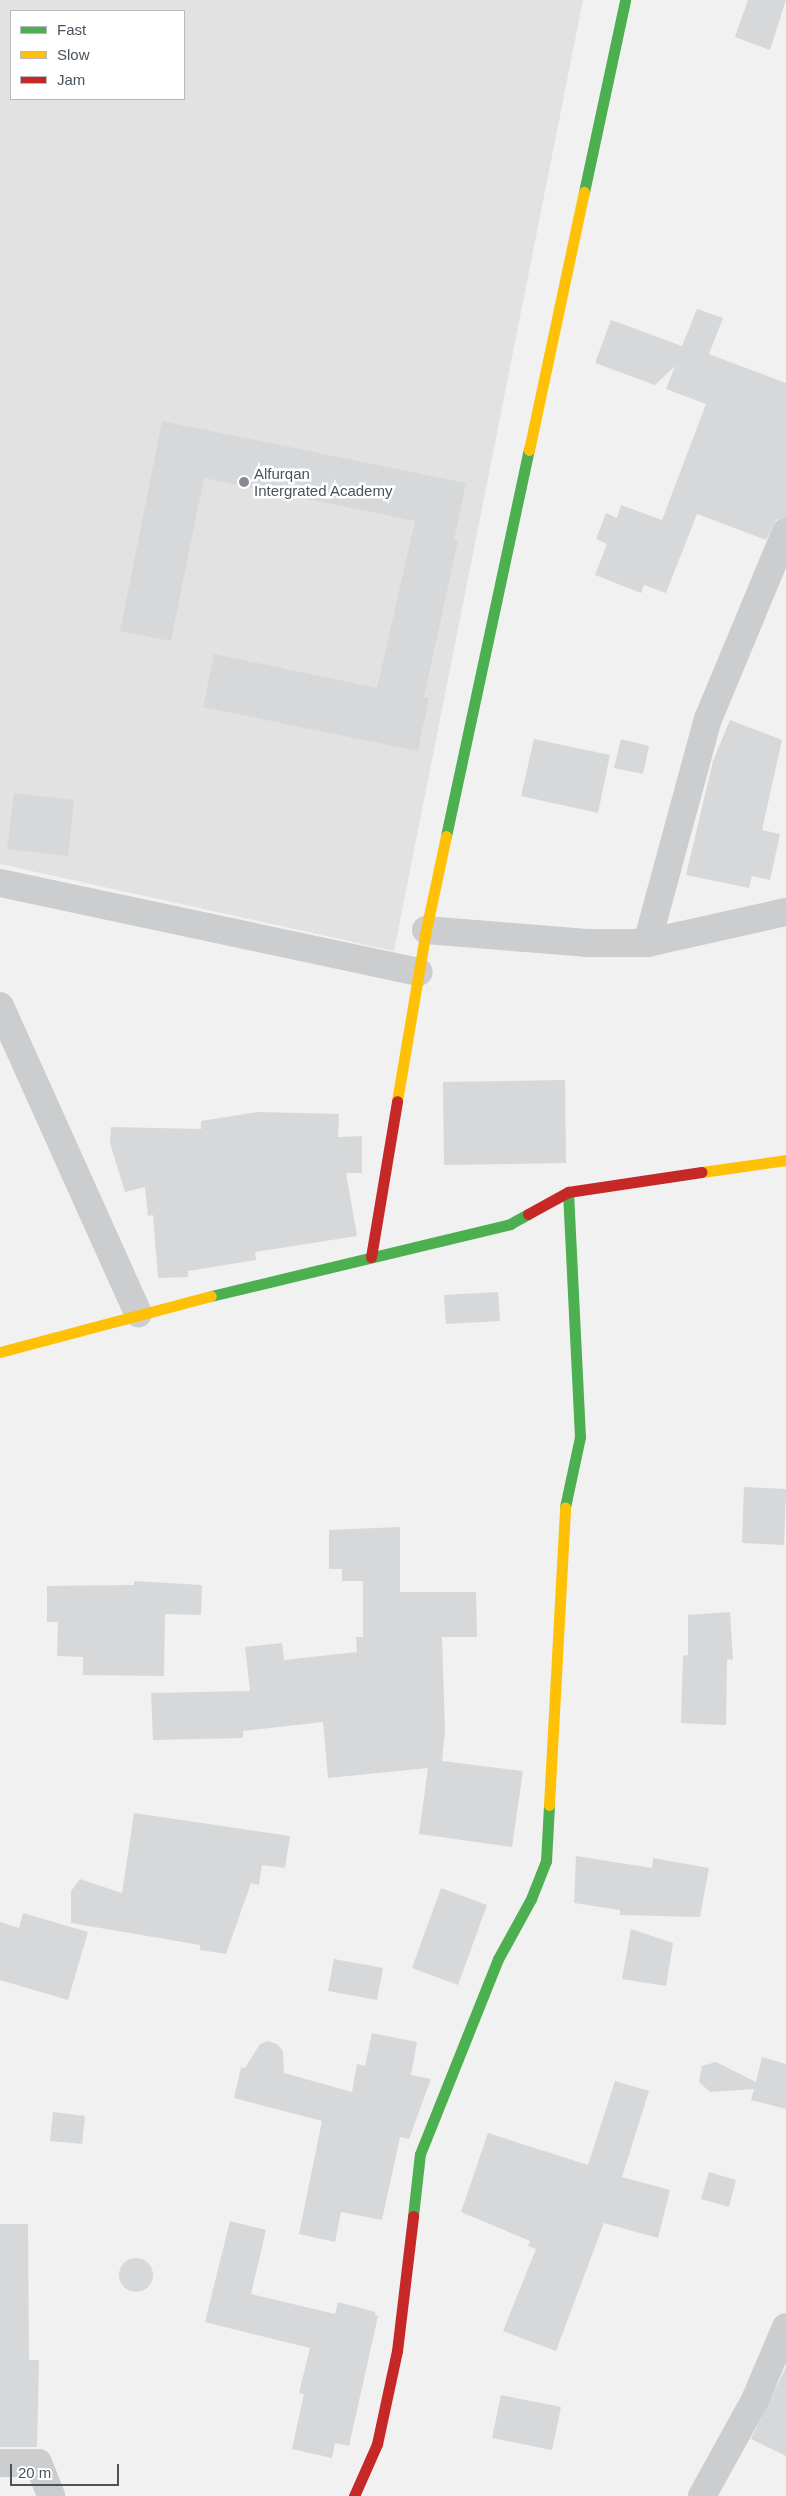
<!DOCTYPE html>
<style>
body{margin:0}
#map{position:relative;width:786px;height:2496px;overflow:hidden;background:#f1f1f1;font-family:Helvetica,sans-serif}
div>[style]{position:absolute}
.education>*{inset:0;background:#e3e2e2}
.building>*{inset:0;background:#d7d8da}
.round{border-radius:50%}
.street>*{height:28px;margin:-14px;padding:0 14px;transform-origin:14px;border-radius:14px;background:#cbcdcf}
.fast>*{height:11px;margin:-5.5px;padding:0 5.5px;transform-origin:5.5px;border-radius:5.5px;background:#4caf50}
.slow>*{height:11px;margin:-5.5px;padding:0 5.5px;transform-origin:5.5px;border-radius:5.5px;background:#ffc107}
.jam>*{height:11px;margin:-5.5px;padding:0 5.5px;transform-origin:5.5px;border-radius:5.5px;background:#c62828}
.dots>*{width:14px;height:14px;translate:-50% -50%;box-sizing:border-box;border:2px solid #fff;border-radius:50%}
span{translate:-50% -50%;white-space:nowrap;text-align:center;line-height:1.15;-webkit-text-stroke:5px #fff;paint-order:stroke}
.poi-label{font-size:15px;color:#49535c}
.left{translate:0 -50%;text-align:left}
.legend{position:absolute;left:10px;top:10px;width:175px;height:90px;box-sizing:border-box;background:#fff;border:1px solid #b6babe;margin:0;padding:6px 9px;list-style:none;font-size:15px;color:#49535c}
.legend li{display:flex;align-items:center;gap:10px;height:25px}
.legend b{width:25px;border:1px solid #b6babe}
.scale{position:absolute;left:10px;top:2464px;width:109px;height:22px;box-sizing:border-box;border:2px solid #49535c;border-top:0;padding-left:6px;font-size:15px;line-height:18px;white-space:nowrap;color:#49535c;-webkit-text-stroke:4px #fff;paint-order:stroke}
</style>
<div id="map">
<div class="education">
<i style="clip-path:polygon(evenodd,0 0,583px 0,394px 951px,0 864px,0 0,11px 11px,184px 11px,184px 99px,11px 99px,11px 11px)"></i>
</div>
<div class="building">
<i style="clip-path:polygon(748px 0,786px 0,770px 50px,735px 37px)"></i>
<i style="clip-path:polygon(697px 309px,723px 318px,709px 354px,786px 383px,786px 517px,776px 520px,766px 540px,697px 514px,666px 593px,644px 585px,641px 593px,595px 575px,607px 544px,596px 539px,606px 513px,617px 518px,621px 505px,662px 520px,706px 404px,666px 389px,675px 366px,655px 385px,595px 363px,611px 320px,682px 346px)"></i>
<i style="clip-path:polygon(162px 421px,466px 483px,454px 540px,458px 541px,424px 697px,429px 698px,418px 751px,203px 707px,214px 654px,377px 688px,415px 521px,204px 478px,171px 641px,120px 631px)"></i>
<i style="clip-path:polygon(730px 720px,782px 740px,762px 830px,780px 834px,770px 880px,752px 876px,749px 888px,686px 875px,713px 761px)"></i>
<i style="clip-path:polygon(534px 739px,610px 755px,598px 813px,521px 796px)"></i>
<i style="clip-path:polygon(621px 739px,649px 746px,643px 774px,614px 768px)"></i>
<i style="clip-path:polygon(14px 793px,74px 800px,68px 856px,7px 849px)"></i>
<i style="clip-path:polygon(565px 1080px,566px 1163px,444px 1165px,443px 1082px)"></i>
<i style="clip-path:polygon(258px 1112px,339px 1114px,338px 1137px,362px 1136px,362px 1173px,346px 1173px,357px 1236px,255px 1252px,256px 1260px,188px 1271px,188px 1277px,158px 1278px,153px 1215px,148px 1216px,145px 1187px,125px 1192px,110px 1143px,111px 1127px,201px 1129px,201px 1121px)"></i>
<i style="clip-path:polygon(498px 1292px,500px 1321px,446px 1324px,444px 1295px)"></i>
<i style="clip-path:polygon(744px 1487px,786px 1489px,784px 1545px,742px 1543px)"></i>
<i style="clip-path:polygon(400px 1527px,400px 1592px,476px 1592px,477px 1637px,442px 1637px,445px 1731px,442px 1761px,523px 1771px,512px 1847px,419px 1834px,428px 1768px,328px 1778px,323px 1722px,243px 1731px,243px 1738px,153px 1740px,151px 1693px,250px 1691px,245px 1647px,282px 1643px,284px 1660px,357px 1652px,356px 1637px,363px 1637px,363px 1581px,342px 1581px,342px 1569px,329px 1569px,329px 1530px)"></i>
<i style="clip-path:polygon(134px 1581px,202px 1585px,201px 1615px,165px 1614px,164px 1676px,83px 1675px,83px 1657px,57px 1656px,58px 1622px,47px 1622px,47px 1586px,134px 1585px)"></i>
<i style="clip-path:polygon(730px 1612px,733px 1660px,727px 1659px,726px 1725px,681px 1723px,683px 1656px,688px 1655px,688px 1615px)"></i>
<i style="clip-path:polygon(134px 1813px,290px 1836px,285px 1868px,262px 1865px,259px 1885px,251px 1883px,226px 1954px,200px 1950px,200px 1945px,71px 1923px,71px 1891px,80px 1879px,122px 1893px)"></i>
<i style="clip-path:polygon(576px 1856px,652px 1868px,653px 1858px,709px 1868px,700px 1917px,620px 1915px,620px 1910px,574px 1903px)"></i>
<i style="clip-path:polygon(441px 1888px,487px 1905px,458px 1985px,412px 1968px)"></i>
<i style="clip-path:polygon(23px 1913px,88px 1932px,68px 2000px,0 1980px,0 1922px,19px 1928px)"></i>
<i style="clip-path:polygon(631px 1929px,673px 1943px,666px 1986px,622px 1979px)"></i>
<i style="clip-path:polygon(334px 1959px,383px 1968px,377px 2000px,328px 1991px)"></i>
<i style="clip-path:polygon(372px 2033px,417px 2042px,411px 2075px,431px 2079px,409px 2139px,400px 2137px,382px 2220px,341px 2212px,335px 2242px,299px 2234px,322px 2121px,234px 2098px,241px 2067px,245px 2068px,260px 2044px,268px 2041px,277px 2044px,283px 2051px,284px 2073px,352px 2092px,357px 2064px,365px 2066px)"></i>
<i style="clip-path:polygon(762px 2057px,786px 2064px,786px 2109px,751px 2100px,754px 2089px,710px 2092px,699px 2082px,702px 2066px,716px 2062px,756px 2082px)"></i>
<i style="clip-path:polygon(615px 2081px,649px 2091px,622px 2177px,670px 2190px,658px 2238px,604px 2223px,556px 2351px,503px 2331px,536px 2249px,528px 2246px,530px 2241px,461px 2212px,488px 2133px,588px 2165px)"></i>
<i style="clip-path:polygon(53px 2112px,85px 2116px,82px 2144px,50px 2141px)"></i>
<i style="clip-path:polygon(709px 2172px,736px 2180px,729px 2207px,701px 2199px)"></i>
<i style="clip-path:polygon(230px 2221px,266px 2230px,251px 2294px,335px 2314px,338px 2302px,375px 2312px,375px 2315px,378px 2316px,349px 2446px,335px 2443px,332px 2458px,292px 2449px,304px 2394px,299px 2393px,310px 2348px,205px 2322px)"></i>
<i style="clip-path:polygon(0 2224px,28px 2224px,29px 2360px,39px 2360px,37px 2447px,0 2447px)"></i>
<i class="round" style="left:119px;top:2258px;width:34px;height:34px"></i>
<i style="clip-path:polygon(786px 2367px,786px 2456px,751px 2439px)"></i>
<i style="clip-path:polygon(501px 2395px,561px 2407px,552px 2450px,492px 2438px)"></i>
</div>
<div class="street">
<i style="left:0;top:883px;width:428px;rotate:12deg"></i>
<i style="left:426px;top:930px;width:161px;rotate:4.6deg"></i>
<i style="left:586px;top:943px;width:61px"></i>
<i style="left:647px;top:943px;width:142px;rotate:-12.6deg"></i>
<i style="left:647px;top:943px;width:232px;rotate:-74.8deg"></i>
<i style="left:708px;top:719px;width:203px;rotate:-67.4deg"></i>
<i style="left:0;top:1006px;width:337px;rotate:65.8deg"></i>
<i style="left:0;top:2463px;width:38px"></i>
<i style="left:38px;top:2463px;width:35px;rotate:68deg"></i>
<i style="left:702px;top:2496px;width:110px;rotate:-61.1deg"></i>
<i style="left:755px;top:2400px;width:79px;rotate:-67deg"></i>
</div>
<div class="fast">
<i style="left:584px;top:192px;width:196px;rotate:-77.9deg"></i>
<i style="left:446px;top:836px;width:395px;rotate:-77.9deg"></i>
<i style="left:211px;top:1296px;width:308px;rotate:-13.5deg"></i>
<i style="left:510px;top:1224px;width:21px;rotate:-29deg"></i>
<i style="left:565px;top:1507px;width:72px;rotate:-77.9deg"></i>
<i style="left:580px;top:1437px;width:245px;rotate:-92.8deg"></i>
<i style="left:413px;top:2216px;width:62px;rotate:-83.6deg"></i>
<i style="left:420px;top:2154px;width:210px;rotate:-68.2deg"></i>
<i style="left:498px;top:1959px;width:68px;rotate:-61.2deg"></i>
<i style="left:531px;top:1899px;width:41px;rotate:-68.5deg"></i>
<i style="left:546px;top:1861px;width:56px;rotate:-86.9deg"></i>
</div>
<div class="slow">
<i style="left:529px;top:450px;width:264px;rotate:-78deg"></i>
<i style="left:397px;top:1101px;width:173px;rotate:-80.4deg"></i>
<i style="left:426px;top:930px;width:96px;rotate:-78deg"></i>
<i style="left:702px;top:1172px;width:85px;rotate:-8.1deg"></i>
<i style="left:0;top:1352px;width:218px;rotate:-14.9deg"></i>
<i style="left:549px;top:1805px;width:298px;rotate:-86.9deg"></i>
</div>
<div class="jam">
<i style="left:528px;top:1214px;width:46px;rotate:-28.8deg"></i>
<i style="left:568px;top:1192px;width:135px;rotate:-8.5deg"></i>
<i style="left:371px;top:1257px;width:158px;rotate:-80.5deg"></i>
<i style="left:354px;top:2496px;width:57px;rotate:-66.1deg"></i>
<i style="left:377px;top:2444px;width:95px;rotate:-77.9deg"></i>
<i style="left:397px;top:2351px;width:136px;rotate:-83.2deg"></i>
</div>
<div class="dots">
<i style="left:244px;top:482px;background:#848a90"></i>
</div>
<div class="poi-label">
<span class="left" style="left:254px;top:482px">Alfurqan<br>Intergrated Academy</span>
</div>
<ul class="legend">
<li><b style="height:6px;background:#4caf50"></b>Fast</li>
<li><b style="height:6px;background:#ffc107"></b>Slow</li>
<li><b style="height:6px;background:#c62828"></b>Jam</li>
</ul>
<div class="scale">20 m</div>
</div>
